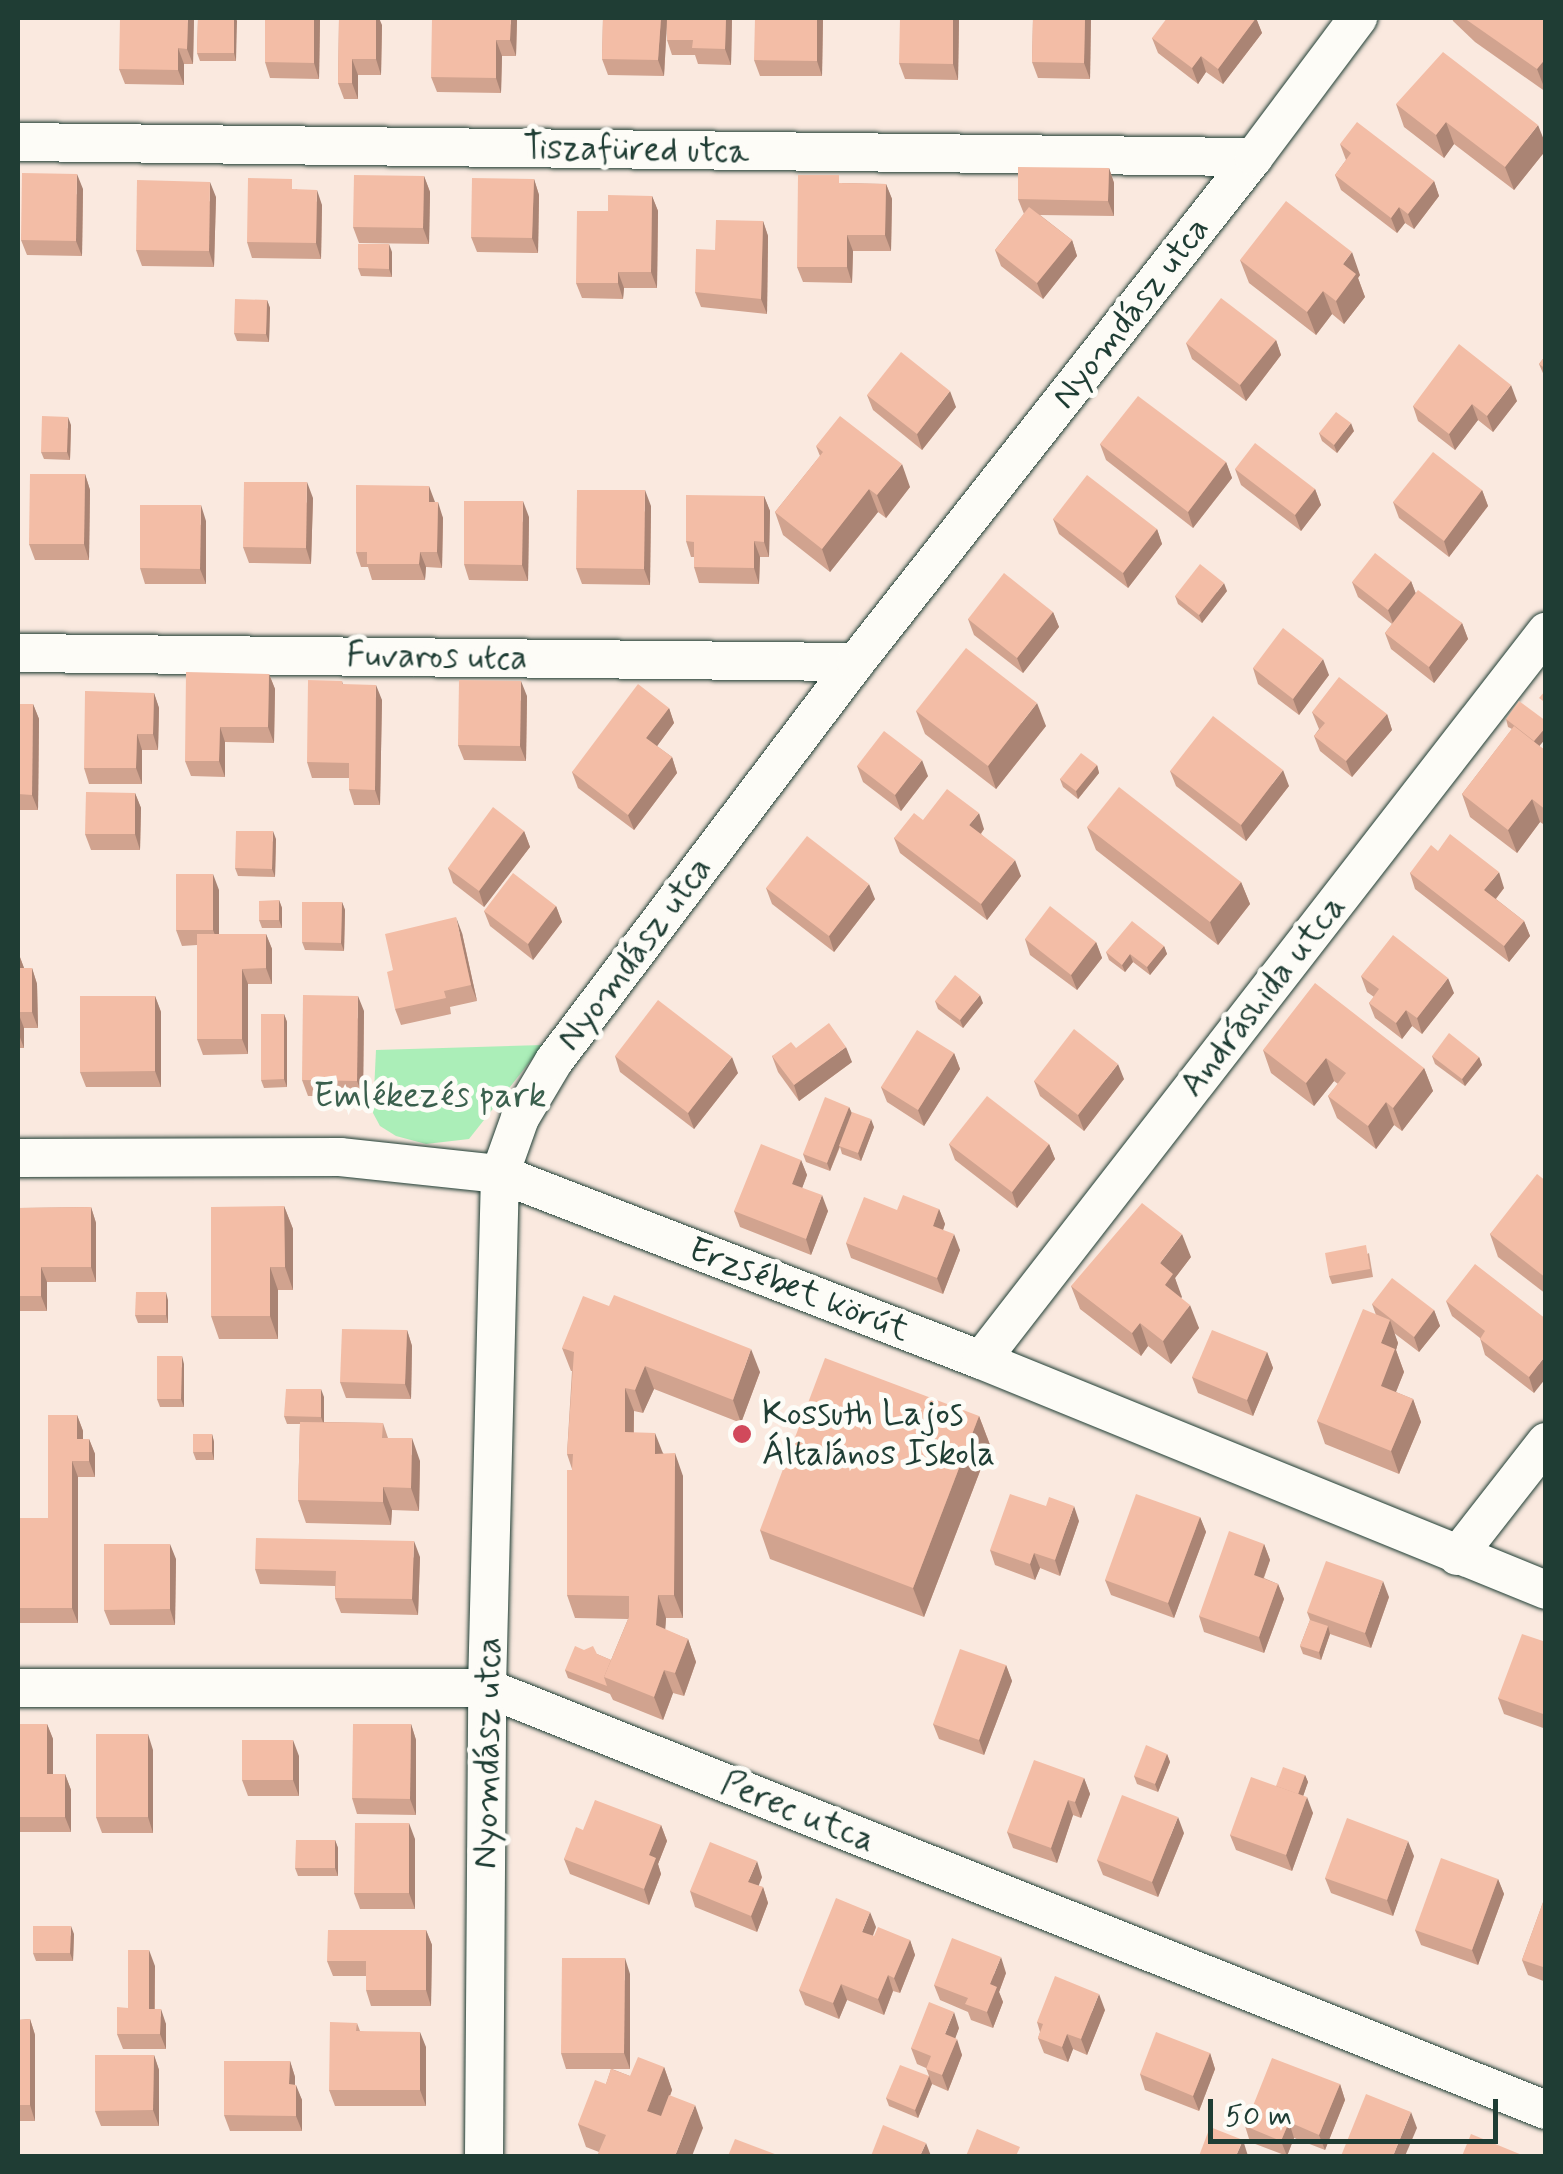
<!DOCTYPE html>
<meta charset="utf-8">
<style>
body{margin:0}
#map{position:relative;width:1563px;height:2174px;overflow:hidden;background:#fae9df;font-family:Mynerve,sans-serif}
div>[style]{position:absolute}
.green>*{inset:0;background:#abeeb8}
.roads{filter:drop-shadow(0 0 2px #1f3d34) drop-shadow(0 0 2px #1f3d34)}
.minor>*{height:38px;margin:-19px;padding:0 19px;transform-origin:19px;border-radius:19px;background:#fdfcf7}
.wall>*{inset:0;background:#d1a38f}
.shaded-wall>*{inset:0;background:#aa8474}
.building>*{inset:0;background:#f3bda6}
.dots>*{width:28px;height:28px;translate:-50% -50%;box-sizing:border-box;border:5px solid #fdfcf7;border-radius:50%}
span{translate:-50% -50%;white-space:nowrap;text-align:center;line-height:1.15;-webkit-text-stroke:10px #fdfcf7;paint-order:stroke}
.street-label{font-size:35px;color:#1f3d34}
.park-label{font-size:35px;color:#3b604e}
.poi-label{font-size:35px;color:#1f3d34}
.left{translate:0 -50%;text-align:left}
.frame{position:absolute;inset:0;border:20px solid #1f3d34;pointer-events:none}
.scale{position:absolute;left:1208px;top:2099px;width:290px;height:45px;box-sizing:border-box;border:5px solid #1f3d34;border-top:0;padding-left:12px;font-size:30px;line-height:35px;white-space:nowrap;color:#1f3d34;-webkit-text-stroke:8px #fdfcf7;paint-order:stroke}
</style>
<div id="map">
<div class="green">
<i style="clip-path:polygon(543px 1045px,469px 1139px,426px 1144px,396px 1136px,380px 1126px,373px 1113px,376px 1050px)"></i>
</div>
<div class="roads">
<div class="minor">
<i style="left:18px;top:142px;width:1236px;rotate:0.7deg"></i>
<i style="left:18px;top:653px;width:838px;rotate:0.62deg"></i>
<i style="left:18px;top:1158px;width:322px;rotate:-0.2deg"></i>
<i style="left:340px;top:1157px;width:161px;rotate:6.1deg"></i>
<i style="left:500px;top:1174px;width:516px;rotate:21.14deg"></i>
<i style="left:981px;top:1360px;width:610px;rotate:22.15deg"></i>
<i style="left:981px;top:1360px;width:922px;rotate:-52.19deg"></i>
<i style="left:1457px;top:1556px;width:145px;rotate:-52deg"></i>
<i style="left:18px;top:1688px;width:469px"></i>
<i style="left:487px;top:1688px;width:1140px;rotate:21.73deg"></i>
<i style="left:484px;top:2156px;width:468px;rotate:-89.6deg"></i>
<i style="left:487px;top:1688px;width:514px;rotate:-88.55deg"></i>
<i style="left:500px;top:1174px;width:59px;rotate:-70.3deg"></i>
<i style="left:520px;top:1118px;width:66px;rotate:-59.2deg"></i>
<i style="left:554px;top:1061px;width:500px;rotate:-52.88deg"></i>
<i style="left:856px;top:662px;width:643px;rotate:-51.76deg"></i>
<i style="left:1254px;top:157px;width:174px;rotate:-53.2deg"></i>
</div>
</div>
<div class="wall">
<i style="clip-path:polygon(194px 18px,193px 64px,184px 64px,184px 85px,125px 84px,119px 69px)"></i>
<i style="clip-path:polygon(198px 18px,236px 18px,236px 61px,200px 61px,197px 53px)"></i>
<i style="clip-path:polygon(339px 18px,382px 25px,381px 75px,358px 75px,358px 99px,344px 99px,338px 83px)"></i>
<i style="clip-path:polygon(603px 18px,732px 18px,731px 65px,698px 64px,695px 55px,672px 55px,667px 40px,667px 25px,664px 76px,608px 75px,602px 59px)"></i>
<i style="clip-path:polygon(823px 18px,822px 76px,760px 76px,754px 60px)"></i>
<i style="clip-path:polygon(959px 18px,958px 80px,905px 79px,899px 63px)"></i>
<i style="clip-path:polygon(1033px 18px,1091px 18px,1090px 79px,1038px 78px,1032px 62px)"></i>
<i style="clip-path:polygon(1256px 18px,1262px 33px,1223px 84px,1206px 72px,1198px 84px,1158px 53px,1152px 38px)"></i>
<i style="clip-path:polygon(1452px 18px,1546px 18px,1546px 92px,1475px 42px,1453px 21px)"></i>
<i style="clip-path:polygon(320px 20px,319px 79px,270px 78px,265px 62px)"></i>
<i style="clip-path:polygon(517px 20px,516px 56px,502px 56px,501px 93px,437px 92px,431px 77px)"></i>
<i style="clip-path:polygon(1396px 104px,1546px 145px,1546px 150px,1514px 190px,1454px 144px,1444px 158px,1404px 127px)"></i>
<i style="clip-path:polygon(1340px 144px,1434px 181px,1439px 196px,1414px 229px,1405px 223px,1397px 233px,1341px 190px,1335px 175px,1346px 160px)"></i>
<i style="clip-path:polygon(1109px 168px,1114px 183px,1114px 216px,1040px 215px,1072px 240px,1077px 256px,1043px 299px,1001px 266px,995px 250px,1024px 214px,1018px 199px)"></i>
<i style="clip-path:polygon(424px 176px,430px 192px,429px 244px,359px 243px,353px 227px)"></i>
<i style="clip-path:polygon(534px 179px,539px 195px,538px 253px,477px 252px,471px 237px)"></i>
<i style="clip-path:polygon(842px 183px,886px 184px,892px 199px,891px 251px,853px 251px,852px 283px,803px 282px,797px 267px)"></i>
<i style="clip-path:polygon(83px 189px,82px 256px,27px 255px,21px 240px)"></i>
<i style="clip-path:polygon(296px 189px,322px 205px,321px 259px,252px 258px,247px 242px)"></i>
<i style="clip-path:polygon(652px 196px,658px 211px,657px 288px,624px 288px,623px 299px,582px 298px,576px 283px,608px 211px)"></i>
<i style="clip-path:polygon(216px 197px,214px 267px,142px 266px,136px 250px)"></i>
<i style="clip-path:polygon(763px 221px,768px 236px,767px 314px,701px 307px,695px 292px,715px 250px)"></i>
<i style="clip-path:polygon(392px 252px,392px 277px,361px 276px,358px 268px)"></i>
<i style="clip-path:polygon(1240px 260px,1360px 275px,1358px 278px,1365px 297px,1344px 324px,1332px 314px,1316px 335px,1249px 283px)"></i>
<i style="clip-path:polygon(267px 300px,270px 308px,269px 342px,237px 341px,234px 333px)"></i>
<i style="clip-path:polygon(1276px 340px,1281px 355px,1246px 401px,1192px 359px,1186px 343px)"></i>
<i style="clip-path:polygon(1546px 355px,1546px 380px,1539px 364px)"></i>
<i style="clip-path:polygon(867px 395px,956px 407px,922px 450px,873px 410px)"></i>
<i style="clip-path:polygon(1517px 401px,1493px 432px,1478px 420px,1455px 450px,1418px 421px,1413px 406px)"></i>
<i style="clip-path:polygon(71px 425px,70px 460px,44px 459px,41px 452px)"></i>
<i style="clip-path:polygon(1354px 431px,1337px 453px,1322px 441px,1319px 433px)"></i>
<i style="clip-path:polygon(1100px 444px,1226px 462px,1232px 478px,1193px 528px,1106px 460px)"></i>
<i style="clip-path:polygon(816px 446px,910px 487px,886px 518px,878px 512px,830px 572px,783px 535px,775px 512px,820px 456px)"></i>
<i style="clip-path:polygon(1235px 469px,1315px 489px,1321px 505px,1301px 531px,1241px 485px)"></i>
<i style="clip-path:polygon(85px 474px,90px 490px,89px 560px,35px 560px,29px 544px)"></i>
<i style="clip-path:polygon(1482px 490px,1488px 506px,1449px 557px,1399px 518px,1393px 502px)"></i>
<i style="clip-path:polygon(764px 496px,770px 511px,769px 557px,760px 557px,759px 584px,699px 583px,694px 567px,694px 557px,691px 557px,686px 541px)"></i>
<i style="clip-path:polygon(313px 498px,311px 564px,249px 563px,243px 547px)"></i>
<i style="clip-path:polygon(435px 502px,443px 518px,442px 568px,426px 567px,425px 580px,372px 580px,368px 567px,361px 567px,356px 552px)"></i>
<i style="clip-path:polygon(651px 506px,650px 585px,582px 584px,576px 568px)"></i>
<i style="clip-path:polygon(529px 517px,528px 581px,469px 580px,464px 564px)"></i>
<i style="clip-path:polygon(1053px 519px,1157px 529px,1162px 544px,1128px 588px,1059px 534px)"></i>
<i style="clip-path:polygon(206px 521px,206px 584px,145px 584px,140px 568px)"></i>
<i style="clip-path:polygon(1411px 581px,1416px 594px,1462px 623px,1468px 639px,1434px 683px,1391px 649px,1385px 633px,1392px 624px,1358px 597px,1352px 582px)"></i>
<i style="clip-path:polygon(1227px 591px,1202px 623px,1178px 604px,1175px 596px)"></i>
<i style="clip-path:polygon(1053px 612px,1059px 627px,1023px 673px,974px 635px,968px 619px)"></i>
<i style="clip-path:polygon(1253px 668px,1329px 675px,1299px 715px,1258px 684px)"></i>
<i style="clip-path:polygon(269px 674px,275px 689px,274px 743px,225px 742px,225px 777px,191px 776px,185px 761px)"></i>
<i style="clip-path:polygon(342px 681px,343px 684px,382px 700px,380px 805px,354px 805px,349px 789px,349px 778px,312px 778px,307px 762px)"></i>
<i style="clip-path:polygon(154px 693px,159px 708px,158px 750px,142px 750px,142px 784px,89px 784px,84px 768px)"></i>
<i style="clip-path:polygon(527px 696px,526px 761px,464px 760px,458px 745px)"></i>
<i style="clip-path:polygon(18px 704px,33px 704px,39px 719px,38px 810px,18px 810px)"></i>
<i style="clip-path:polygon(669px 708px,674px 723px,657px 746px,672px 757px,677px 773px,634px 830px,578px 788px,572px 772px)"></i>
<i style="clip-path:polygon(916px 711px,1046px 726px,996px 789px,925px 734px)"></i>
<i style="clip-path:polygon(1312px 712px,1387px 714px,1392px 730px,1352px 777px,1320px 751px,1314px 736px,1319px 729px)"></i>
<i style="clip-path:polygon(1506px 719px,1546px 721px,1546px 738px,1539px 746px,1546px 751px,1546px 826px,1540px 822px,1517px 853px,1470px 817px,1462px 794px,1512px 729px,1508px 727px)"></i>
<i style="clip-path:polygon(1097px 765px,1099px 773px,1078px 799px,1063px 787px,1060px 779px)"></i>
<i style="clip-path:polygon(857px 766px,928px 776px,901px 811px,863px 782px)"></i>
<i style="clip-path:polygon(1170px 771px,1289px 786px,1246px 841px,1176px 786px)"></i>
<i style="clip-path:polygon(135px 793px,141px 808px,140px 850px,91px 850px,85px 834px)"></i>
<i style="clip-path:polygon(923px 820px,984px 829px,981px 834px,1021px 876px,987px 920px,900px 853px,894px 838px)"></i>
<i style="clip-path:polygon(1087px 827px,1241px 882px,1250px 904px,1218px 945px,1096px 850px)"></i>
<i style="clip-path:polygon(524px 831px,530px 847px,484px 907px,453px 883px,448px 868px)"></i>
<i style="clip-path:polygon(276px 839px,275px 877px,238px 876px,235px 868px)"></i>
<i style="clip-path:polygon(1438px 851px,1504px 888px,1496px 899px,1524px 921px,1530px 936px,1509px 962px,1415px 889px,1410px 873px)"></i>
<i style="clip-path:polygon(766px 888px,875px 899px,834px 952px,772px 904px)"></i>
<i style="clip-path:polygon(219px 890px,219px 934px,266px 934px,272px 949px,272px 984px,248px 984px,248px 1054px,203px 1055px,197px 1039px,197px 945px,182px 946px,176px 930px)"></i>
<i style="clip-path:polygon(279px 900px,282px 908px,282px 928px,262px 928px,259px 920px)"></i>
<i style="clip-path:polygon(342px 902px,345px 910px,344px 951px,305px 950px,302px 942px)"></i>
<i style="clip-path:polygon(556px 906px,562px 922px,533px 960px,490px 926px,484px 911px)"></i>
<i style="clip-path:polygon(462px 933px,477px 1001px,450px 1007px,451px 1014px,401px 1025px,395px 1009px,393px 970px)"></i>
<i style="clip-path:polygon(1025px 939px,1096px 942px,1102px 958px,1077px 990px,1030px 955px)"></i>
<i style="clip-path:polygon(1164px 946px,1167px 954px,1150px 975px,1133px 962px,1125px 972px,1109px 960px,1106px 952px)"></i>
<i style="clip-path:polygon(18px 952px,24px 968px,32px 968px,37px 984px,38px 1028px,24px 1028px,24px 1048px,18px 1048px)"></i>
<i style="clip-path:polygon(1361px 976px,1454px 993px,1422px 1034px,1412px 1026px,1402px 1039px,1375px 1018px,1369px 1003px,1374px 997px,1367px 992px)"></i>
<i style="clip-path:polygon(155px 996px,161px 1012px,161px 1087px,86px 1087px,80px 1072px)"></i>
<i style="clip-path:polygon(935px 1001px,983px 1003px,963px 1028px,938px 1009px)"></i>
<i style="clip-path:polygon(364px 1011px,363px 1096px,308px 1096px,302px 1080px)"></i>
<i style="clip-path:polygon(284px 1014px,287px 1022px,287px 1087px,264px 1088px,261px 1080px)"></i>
<i style="clip-path:polygon(796px 1048px,852px 1062px,799px 1101px,778px 1072px,772px 1056px)"></i>
<i style="clip-path:polygon(1263px 1050px,1424px 1068px,1433px 1091px,1402px 1131px,1394px 1125px,1376px 1149px,1337px 1118px,1328px 1096px,1338px 1084px,1334px 1081px,1314px 1106px,1271px 1073px)"></i>
<i style="clip-path:polygon(954px 1053px,960px 1069px,924px 1126px,887px 1102px,881px 1087px)"></i>
<i style="clip-path:polygon(615px 1056px,738px 1073px,694px 1129px,620px 1072px)"></i>
<i style="clip-path:polygon(1432px 1056px,1479px 1057px,1482px 1065px,1465px 1086px,1435px 1064px)"></i>
<i style="clip-path:polygon(1124px 1079px,1084px 1131px,1040px 1096px,1034px 1081px)"></i>
<i style="clip-path:polygon(849px 1107px,852px 1113px,874px 1127px,861px 1161px,842px 1154px,840px 1147px,830px 1171px,806px 1162px,803px 1154px)"></i>
<i style="clip-path:polygon(949px 1144px,1049px 1144px,1055px 1159px,1017px 1208px,955px 1160px)"></i>
<i style="clip-path:polygon(801px 1160px,807px 1175px,802px 1188px,828px 1211px,811px 1255px,740px 1227px,734px 1211px)"></i>
<i style="clip-path:polygon(1546px 1181px,1546px 1294px,1498px 1257px,1490px 1234px)"></i>
<i style="clip-path:polygon(284px 1206px,293px 1229px,293px 1290px,278px 1290px,278px 1339px,219px 1339px,211px 1316px)"></i>
<i style="clip-path:polygon(91px 1207px,96px 1223px,96px 1282px,47px 1282px,47px 1311px,18px 1311px,18px 1208px)"></i>
<i style="clip-path:polygon(939px 1209px,945px 1224px,943px 1230px,960px 1250px,943px 1294px,851px 1258px,846px 1243px,897px 1210px)"></i>
<i style="clip-path:polygon(1369px 1253px,1373px 1277px,1332px 1284px,1329px 1276px)"></i>
<i style="clip-path:polygon(1191px 1257px,1175px 1278px,1181px 1298px,1199px 1328px,1171px 1364px,1148px 1346px,1141px 1356px,1080px 1309px,1071px 1286px)"></i>
<i style="clip-path:polygon(168px 1300px,168px 1323px,138px 1323px,135px 1315px)"></i>
<i style="clip-path:polygon(1446px 1301px,1546px 1319px,1534px 1393px,1485px 1355px,1480px 1338px,1452px 1316px)"></i>
<i style="clip-path:polygon(1372px 1304px,1434px 1310px,1440px 1326px,1419px 1352px,1394px 1333px,1398px 1343px,1396px 1350px,1404px 1372px,1396px 1392px,1413px 1399px,1421px 1422px,1399px 1474px,1325px 1444px,1317px 1421px,1376px 1315px)"></i>
<i style="clip-path:polygon(407px 1330px,412px 1346px,411px 1399px,346px 1398px,340px 1382px)"></i>
<i style="clip-path:polygon(562px 1348px,760px 1372px,741px 1423px,654px 1389px,643px 1413px,634px 1411px,634px 1433px,663px 1453px,683px 1476px,683px 1618px,666px 1618px,665px 1630px,688px 1639px,696px 1662px,684px 1696px,673px 1693px,663px 1720px,613px 1700px,610px 1694px,568px 1678px,565px 1670px,597px 1654px,611px 1660px,628px 1619px,575px 1618px,567px 1595px,572px 1469px,567px 1454px,572px 1371px,571px 1371px)"></i>
<i style="clip-path:polygon(1267px 1352px,1273px 1368px,1253px 1416px,1198px 1393px,1192px 1377px)"></i>
<i style="clip-path:polygon(184px 1364px,184px 1407px,160px 1407px,157px 1399px)"></i>
<i style="clip-path:polygon(324px 1397px,324px 1422px,383px 1423px,388px 1438px,420px 1461px,419px 1511px,392px 1510px,391px 1525px,306px 1523px,298px 1500px,300px 1424px,287px 1424px,284px 1416px)"></i>
<i style="clip-path:polygon(77px 1415px,83px 1431px,83px 1439px,89px 1439px,95px 1454px,95px 1477px,78px 1477px,78px 1623px,18px 1623px,18px 1518px,48px 1518px)"></i>
<i style="clip-path:polygon(979px 1416px,990px 1445px,924px 1617px,770px 1559px,760px 1530px)"></i>
<i style="clip-path:polygon(212px 1434px,214px 1442px,214px 1460px,196px 1460px,193px 1452px)"></i>
<i style="clip-path:polygon(1200px 1517px,1206px 1532px,1174px 1618px,1111px 1595px,1105px 1580px)"></i>
<i style="clip-path:polygon(1079px 1521px,1060px 1576px,1040px 1568px,1035px 1580px,995px 1565px,990px 1550px)"></i>
<i style="clip-path:polygon(1264px 1544px,1270px 1560px,1264px 1578px,1278px 1584px,1284px 1599px,1264px 1653px,1204px 1632px,1199px 1616px)"></i>
<i style="clip-path:polygon(420px 1557px,418px 1615px,341px 1613px,335px 1598px,335px 1586px,260px 1584px,255px 1569px)"></i>
<i style="clip-path:polygon(176px 1559px,175px 1625px,110px 1625px,104px 1610px)"></i>
<i style="clip-path:polygon(1389px 1597px,1371px 1648px,1330px 1634px,1321px 1660px,1303px 1654px,1300px 1646px,1310px 1620px,1307px 1612px)"></i>
<i style="clip-path:polygon(1546px 1642px,1546px 1729px,1504px 1714px,1498px 1698px)"></i>
<i style="clip-path:polygon(1006px 1665px,1012px 1681px,984px 1755px,939px 1739px,933px 1724px)"></i>
<i style="clip-path:polygon(18px 1724px,47px 1724px,53px 1739px,53px 1774px,65px 1774px,71px 1790px,71px 1832px,18px 1832px)"></i>
<i style="clip-path:polygon(411px 1724px,416px 1740px,416px 1815px,357px 1814px,352px 1798px)"></i>
<i style="clip-path:polygon(153px 1750px,153px 1833px,102px 1833px,96px 1817px)"></i>
<i style="clip-path:polygon(1167px 1754px,1170px 1762px,1158px 1792px,1137px 1784px,1134px 1776px)"></i>
<i style="clip-path:polygon(299px 1756px,299px 1796px,248px 1796px,242px 1780px)"></i>
<i style="clip-path:polygon(1305px 1775px,1308px 1782px,1303px 1796px,1313px 1813px,1292px 1871px,1236px 1850px,1230px 1835px,1276px 1786px)"></i>
<i style="clip-path:polygon(1084px 1778px,1090px 1794px,1081px 1818px,1073px 1815px,1057px 1863px,1013px 1848px,1007px 1832px)"></i>
<i style="clip-path:polygon(661px 1825px,667px 1841px,658px 1864px,661px 1874px,649px 1905px,570px 1874px,564px 1859px,583px 1830px)"></i>
<i style="clip-path:polygon(1184px 1833px,1158px 1897px,1103px 1875px,1097px 1860px)"></i>
<i style="clip-path:polygon(415px 1839px,415px 1909px,360px 1909px,354px 1893px)"></i>
<i style="clip-path:polygon(335px 1840px,338px 1848px,338px 1876px,298px 1876px,295px 1868px)"></i>
<i style="clip-path:polygon(1414px 1856px,1393px 1916px,1331px 1893px,1325px 1878px)"></i>
<i style="clip-path:polygon(762px 1877px,758px 1886px,763px 1887px,768px 1903px,757px 1932px,695px 1907px,690px 1891px)"></i>
<i style="clip-path:polygon(1498px 1879px,1504px 1894px,1478px 1965px,1421px 1945px,1415px 1930px)"></i>
<i style="clip-path:polygon(1546px 1894px,1546px 1982px,1528px 1975px,1522px 1960px)"></i>
<i style="clip-path:polygon(876px 1927px,873px 1936px,910px 1940px,915px 1955px,900px 1993px,893px 1991px,884px 2015px,847px 2000px,839px 2019px,805px 2005px,799px 1990px)"></i>
<i style="clip-path:polygon(426px 1930px,432px 1945px,431px 2006px,371px 2006px,366px 1990px,366px 1976px,333px 1976px,327px 1961px)"></i>
<i style="clip-path:polygon(74px 1934px,73px 1961px,36px 1961px,33px 1953px)"></i>
<i style="clip-path:polygon(155px 1966px,155px 2009px,166px 2024px,166px 2049px,123px 2049px,117px 2034px)"></i>
<i style="clip-path:polygon(1006px 1973px,999px 1992px,1003px 2002px,993px 2028px,971px 2020px,968px 2012px,940px 2000px,934px 1985px)"></i>
<i style="clip-path:polygon(630px 1974px,630px 2069px,612px 2069px,630px 2076px,664px 2067px,672px 2090px,670px 2096px,703px 2128px,599px 2152px,586px 2147px,578px 2124px,606px 2084px,611px 2069px,566px 2069px,561px 2053px)"></i>
<i style="clip-path:polygon(1105px 2010px,1087px 2055px,1073px 2049px,1068px 2062px,1044px 2053px,1038px 2038px,1040px 2032px,1037px 2022px)"></i>
<i style="clip-path:polygon(30px 2019px,35px 2035px,35px 2121px,18px 2121px,18px 2020px)"></i>
<i style="clip-path:polygon(357px 2023px,360px 2031px,426px 2047px,426px 2106px,335px 2106px,329px 2090px)"></i>
<i style="clip-path:polygon(959px 2028px,955px 2038px,962px 2055px,948px 2091px,932px 2084px,918px 2118px,889px 2106px,886px 2098px,929px 2076px,926px 2068px,917px 2064px,911px 2048px)"></i>
<i style="clip-path:polygon(1210px 2053px,1215px 2069px,1199px 2111px,1145px 2090px,1140px 2074px)"></i>
<i style="clip-path:polygon(154px 2055px,159px 2070px,159px 2126px,101px 2126px,95px 2111px)"></i>
<i style="clip-path:polygon(290px 2061px,295px 2077px,295px 2085px,302px 2100px,302px 2131px,230px 2131px,224px 2115px)"></i>
<i style="clip-path:polygon(1340px 2084px,1345px 2100px,1325px 2150px,1294px 2138px,1287px 2156px,1250px 2142px,1245px 2126px)"></i>
</div>
<div class="shaded-wall">
<i style="clip-path:polygon(188px 18px,194px 18px,193px 64px,187px 49px)"></i>
<i style="clip-path:polygon(234px 18px,236px 18px,237px 21px,236px 61px,234px 53px)"></i>
<i style="clip-path:polygon(314px 18px,319px 18px,320px 20px,319px 79px,314px 63px)"></i>
<i style="clip-path:polygon(376px 18px,379px 18px,382px 25px,381px 75px,376px 59px)"></i>
<i style="clip-path:polygon(511px 18px,516px 18px,517px 20px,516px 56px,510px 40px)"></i>
<i style="clip-path:polygon(661px 18px,667px 18px,664px 76px,658px 60px)"></i>
<i style="clip-path:polygon(726px 18px,732px 18px,731px 65px,725px 49px)"></i>
<i style="clip-path:polygon(817px 18px,823px 18px,822px 76px,817px 61px)"></i>
<i style="clip-path:polygon(953px 18px,959px 18px,958px 80px,953px 64px)"></i>
<i style="clip-path:polygon(1085px 18px,1091px 18px,1090px 79px,1084px 63px)"></i>
<i style="clip-path:polygon(1256px 18px,1262px 33px,1223px 84px,1218px 69px)"></i>
<i style="clip-path:polygon(496px 40px,502px 56px,501px 93px,496px 78px)"></i>
<i style="clip-path:polygon(178px 48px,184px 64px,184px 85px,178px 70px)"></i>
<i style="clip-path:polygon(1201px 56px,1206px 72px,1198px 84px,1192px 68px)"></i>
<i style="clip-path:polygon(1546px 58px,1546px 92px,1537px 69px)"></i>
<i style="clip-path:polygon(352px 59px,358px 75px,358px 99px,352px 83px)"></i>
<i style="clip-path:polygon(1446px 122px,1454px 144px,1444px 158px,1436px 135px)"></i>
<i style="clip-path:polygon(1538px 125px,1546px 145px,1546px 150px,1514px 190px,1505px 167px)"></i>
<i style="clip-path:polygon(1109px 168px,1114px 183px,1114px 216px,1108px 201px)"></i>
<i style="clip-path:polygon(77px 174px,83px 189px,82px 256px,76px 241px)"></i>
<i style="clip-path:polygon(424px 176px,430px 192px,429px 244px,423px 228px)"></i>
<i style="clip-path:polygon(534px 179px,539px 195px,538px 253px,532px 238px)"></i>
<i style="clip-path:polygon(1434px 181px,1439px 196px,1414px 229px,1408px 214px)"></i>
<i style="clip-path:polygon(210px 182px,216px 197px,214px 267px,209px 251px)"></i>
<i style="clip-path:polygon(886px 184px,892px 199px,891px 251px,885px 235px)"></i>
<i style="clip-path:polygon(317px 190px,322px 205px,321px 259px,316px 243px)"></i>
<i style="clip-path:polygon(652px 196px,658px 211px,657px 288px,651px 272px)"></i>
<i style="clip-path:polygon(1399px 207px,1405px 223px,1397px 233px,1391px 218px)"></i>
<i style="clip-path:polygon(763px 221px,768px 236px,767px 314px,761px 299px)"></i>
<i style="clip-path:polygon(847px 235px,853px 251px,852px 283px,847px 267px)"></i>
<i style="clip-path:polygon(1072px 240px,1077px 256px,1043px 299px,1037px 283px)"></i>
<i style="clip-path:polygon(389px 244px,392px 252px,392px 277px,389px 269px)"></i>
<i style="clip-path:polygon(1352px 252px,1360px 275px,1358px 278px,1365px 297px,1344px 324px,1336px 301px,1343px 264px)"></i>
<i style="clip-path:polygon(618px 272px,624px 288px,623px 299px,618px 283px)"></i>
<i style="clip-path:polygon(1323px 291px,1332px 314px,1316px 335px,1307px 312px)"></i>
<i style="clip-path:polygon(267px 300px,270px 308px,269px 342px,266px 334px)"></i>
<i style="clip-path:polygon(1276px 340px,1281px 355px,1246px 401px,1240px 385px)"></i>
<i style="clip-path:polygon(1511px 385px,1517px 401px,1493px 432px,1487px 416px)"></i>
<i style="clip-path:polygon(950px 391px,956px 407px,922px 450px,917px 434px)"></i>
<i style="clip-path:polygon(1472px 404px,1478px 420px,1455px 450px,1449px 434px)"></i>
<i style="clip-path:polygon(68px 417px,71px 425px,70px 460px,67px 452px)"></i>
<i style="clip-path:polygon(1351px 423px,1354px 431px,1337px 453px,1334px 445px)"></i>
<i style="clip-path:polygon(1226px 462px,1232px 478px,1193px 528px,1188px 512px)"></i>
<i style="clip-path:polygon(902px 464px,910px 487px,886px 518px,877px 495px)"></i>
<i style="clip-path:polygon(85px 474px,90px 490px,89px 560px,84px 544px)"></i>
<i style="clip-path:polygon(307px 482px,313px 498px,311px 564px,306px 548px)"></i>
<i style="clip-path:polygon(429px 486px,435px 502px,429px 502px)"></i>
<i style="clip-path:polygon(869px 489px,878px 512px,830px 572px,822px 549px)"></i>
<i style="clip-path:polygon(1315px 489px,1321px 505px,1301px 531px,1295px 515px)"></i>
<i style="clip-path:polygon(645px 490px,651px 506px,650px 585px,644px 569px)"></i>
<i style="clip-path:polygon(1482px 490px,1488px 506px,1449px 557px,1444px 541px)"></i>
<i style="clip-path:polygon(764px 496px,770px 511px,769px 557px,764px 542px)"></i>
<i style="clip-path:polygon(523px 501px,529px 517px,528px 581px,522px 565px)"></i>
<i style="clip-path:polygon(438px 502px,443px 518px,442px 568px,437px 552px)"></i>
<i style="clip-path:polygon(201px 505px,206px 521px,206px 584px,200px 569px)"></i>
<i style="clip-path:polygon(1157px 529px,1162px 544px,1128px 588px,1123px 573px)"></i>
<i style="clip-path:polygon(754px 541px,760px 557px,759px 584px,754px 568px)"></i>
<i style="clip-path:polygon(420px 552px,426px 567px,425px 580px,419px 564px)"></i>
<i style="clip-path:polygon(1411px 581px,1417px 597px,1394px 626px,1388px 610px)"></i>
<i style="clip-path:polygon(1224px 583px,1227px 591px,1202px 623px,1199px 615px)"></i>
<i style="clip-path:polygon(1053px 612px,1059px 627px,1023px 673px,1017px 658px)"></i>
<i style="clip-path:polygon(1462px 623px,1468px 639px,1434px 683px,1429px 667px)"></i>
<i style="clip-path:polygon(1323px 659px,1329px 675px,1299px 715px,1293px 699px)"></i>
<i style="clip-path:polygon(269px 674px,275px 689px,274px 743px,268px 727px)"></i>
<i style="clip-path:polygon(521px 681px,527px 696px,526px 761px,520px 746px)"></i>
<i style="clip-path:polygon(376px 685px,382px 700px,380px 805px,375px 790px)"></i>
<i style="clip-path:polygon(154px 693px,159px 708px,158px 750px,153px 734px)"></i>
<i style="clip-path:polygon(1037px 703px,1046px 726px,996px 789px,988px 766px)"></i>
<i style="clip-path:polygon(33px 704px,39px 719px,38px 810px,32px 795px)"></i>
<i style="clip-path:polygon(669px 708px,674px 723px,652px 753px,646px 738px)"></i>
<i style="clip-path:polygon(1387px 714px,1392px 730px,1352px 777px,1346px 761px)"></i>
<i style="clip-path:polygon(220px 727px,225px 742px,225px 777px,219px 761px)"></i>
<i style="clip-path:polygon(1546px 727px,1546px 738px,1537px 749px,1534px 741px)"></i>
<i style="clip-path:polygon(137px 734px,142px 750px,142px 784px,136px 768px)"></i>
<i style="clip-path:polygon(672px 757px,677px 773px,634px 830px,628px 815px)"></i>
<i style="clip-path:polygon(922px 760px,928px 776px,901px 811px,895px 795px)"></i>
<i style="clip-path:polygon(1097px 765px,1099px 773px,1078px 799px,1076px 791px)"></i>
<i style="clip-path:polygon(1283px 770px,1289px 786px,1246px 841px,1241px 825px)"></i>
<i style="clip-path:polygon(135px 793px,141px 808px,140px 850px,135px 834px)"></i>
<i style="clip-path:polygon(1532px 799px,1540px 822px,1517px 853px,1508px 830px)"></i>
<i style="clip-path:polygon(979px 813px,984px 829px,975px 841px,969px 825px)"></i>
<i style="clip-path:polygon(273px 831px,276px 839px,275px 877px,272px 869px)"></i>
<i style="clip-path:polygon(524px 831px,530px 847px,484px 907px,479px 891px)"></i>
<i style="clip-path:polygon(1015px 860px,1021px 876px,987px 920px,981px 904px)"></i>
<i style="clip-path:polygon(1499px 872px,1504px 888px,1490px 906px,1484px 890px)"></i>
<i style="clip-path:polygon(213px 874px,219px 890px,219px 945px,213px 930px)"></i>
<i style="clip-path:polygon(1241px 882px,1250px 904px,1218px 945px,1210px 922px)"></i>
<i style="clip-path:polygon(869px 884px,875px 899px,834px 952px,829px 936px)"></i>
<i style="clip-path:polygon(279px 900px,282px 908px,282px 928px,279px 920px)"></i>
<i style="clip-path:polygon(342px 902px,345px 910px,344px 951px,341px 943px)"></i>
<i style="clip-path:polygon(556px 906px,562px 922px,533px 960px,528px 944px)"></i>
<i style="clip-path:polygon(456px 917px,462px 933px,477px 1001px,471px 985px)"></i>
<i style="clip-path:polygon(1524px 921px,1530px 936px,1509px 962px,1504px 946px)"></i>
<i style="clip-path:polygon(266px 934px,272px 949px,272px 984px,266px 968px)"></i>
<i style="clip-path:polygon(1096px 942px,1102px 958px,1077px 990px,1071px 975px)"></i>
<i style="clip-path:polygon(1164px 946px,1167px 954px,1150px 975px,1147px 967px)"></i>
<i style="clip-path:polygon(18px 952px,24px 968px,18px 968px)"></i>
<i style="clip-path:polygon(1130px 954px,1133px 962px,1125px 972px,1122px 965px)"></i>
<i style="clip-path:polygon(32px 968px,37px 984px,38px 1028px,32px 1012px)"></i>
<i style="clip-path:polygon(242px 969px,248px 984px,248px 1054px,242px 1039px)"></i>
<i style="clip-path:polygon(1448px 978px,1454px 993px,1422px 1034px,1417px 1018px)"></i>
<i style="clip-path:polygon(980px 995px,983px 1003px,963px 1028px,960px 1020px)"></i>
<i style="clip-path:polygon(155px 996px,161px 1012px,161px 1087px,155px 1071px)"></i>
<i style="clip-path:polygon(358px 996px,364px 1011px,363px 1096px,357px 1081px)"></i>
<i style="clip-path:polygon(1406px 1010px,1412px 1026px,1402px 1039px,1396px 1023px)"></i>
<i style="clip-path:polygon(18px 1012px,24px 1028px,24px 1048px,18px 1032px)"></i>
<i style="clip-path:polygon(284px 1014px,287px 1022px,287px 1087px,284px 1079px)"></i>
<i style="clip-path:polygon(846px 1047px,852px 1062px,799px 1101px,794px 1085px)"></i>
<i style="clip-path:polygon(954px 1053px,960px 1069px,924px 1126px,918px 1110px)"></i>
<i style="clip-path:polygon(732px 1057px,738px 1073px,694px 1129px,688px 1113px)"></i>
<i style="clip-path:polygon(1479px 1057px,1482px 1065px,1465px 1086px,1462px 1079px)"></i>
<i style="clip-path:polygon(1326px 1058px,1334px 1081px,1314px 1106px,1306px 1083px)"></i>
<i style="clip-path:polygon(1118px 1064px,1124px 1079px,1084px 1131px,1078px 1115px)"></i>
<i style="clip-path:polygon(1424px 1068px,1433px 1091px,1402px 1131px,1393px 1108px)"></i>
<i style="clip-path:polygon(1386px 1102px,1394px 1125px,1376px 1149px,1368px 1126px)"></i>
<i style="clip-path:polygon(849px 1107px,852px 1114px,830px 1171px,827px 1163px)"></i>
<i style="clip-path:polygon(871px 1119px,874px 1127px,861px 1161px,858px 1153px)"></i>
<i style="clip-path:polygon(1049px 1144px,1055px 1159px,1017px 1208px,1012px 1192px)"></i>
<i style="clip-path:polygon(801px 1160px,807px 1175px,798px 1199px,792px 1184px)"></i>
<i style="clip-path:polygon(822px 1195px,828px 1211px,811px 1255px,806px 1239px)"></i>
<i style="clip-path:polygon(284px 1206px,293px 1229px,293px 1290px,285px 1267px)"></i>
<i style="clip-path:polygon(91px 1207px,96px 1223px,96px 1282px,91px 1267px)"></i>
<i style="clip-path:polygon(939px 1209px,945px 1224px,939px 1242px,933px 1226px)"></i>
<i style="clip-path:polygon(954px 1234px,960px 1250px,943px 1294px,937px 1278px)"></i>
<i style="clip-path:polygon(1182px 1234px,1191px 1257px,1175px 1278px,1182px 1297px,1173px 1308px,1165px 1285px,1160px 1263px)"></i>
<i style="clip-path:polygon(41px 1267px,47px 1282px,47px 1311px,41px 1296px)"></i>
<i style="clip-path:polygon(270px 1267px,278px 1290px,278px 1339px,270px 1316px)"></i>
<i style="clip-path:polygon(166px 1292px,168px 1300px,168px 1323px,166px 1315px)"></i>
<i style="clip-path:polygon(1190px 1305px,1199px 1328px,1171px 1364px,1163px 1341px)"></i>
<i style="clip-path:polygon(1434px 1310px,1440px 1326px,1419px 1352px,1414px 1337px)"></i>
<i style="clip-path:polygon(1390px 1320px,1398px 1343px,1396px 1350px,1404px 1372px,1389px 1409px,1381px 1386px,1381px 1343px)"></i>
<i style="clip-path:polygon(1140px 1323px,1148px 1346px,1141px 1356px,1132px 1333px)"></i>
<i style="clip-path:polygon(407px 1330px,412px 1346px,411px 1399px,405px 1384px)"></i>
<i style="clip-path:polygon(751px 1349px,760px 1372px,741px 1423px,733px 1400px)"></i>
<i style="clip-path:polygon(1267px 1352px,1273px 1368px,1253px 1416px,1247px 1400px)"></i>
<i style="clip-path:polygon(1546px 1355px,1546px 1378px,1534px 1393px,1529px 1377px)"></i>
<i style="clip-path:polygon(182px 1356px,184px 1364px,184px 1407px,181px 1399px)"></i>
<i style="clip-path:polygon(645px 1366px,654px 1389px,643px 1413px,635px 1390px)"></i>
<i style="clip-path:polygon(625px 1388px,634px 1411px,633px 1455px,625px 1432px)"></i>
<i style="clip-path:polygon(321px 1389px,324px 1397px,324px 1425px,321px 1417px)"></i>
<i style="clip-path:polygon(1413px 1399px,1421px 1422px,1399px 1474px,1391px 1451px)"></i>
<i style="clip-path:polygon(77px 1415px,83px 1431px,83px 1455px,77px 1439px)"></i>
<i style="clip-path:polygon(979px 1416px,990px 1445px,924px 1617px,913px 1588px)"></i>
<i style="clip-path:polygon(655px 1433px,664px 1456px,655px 1454px)"></i>
<i style="clip-path:polygon(212px 1434px,214px 1442px,214px 1460px,212px 1452px)"></i>
<i style="clip-path:polygon(412px 1438px,420px 1461px,419px 1511px,411px 1488px)"></i>
<i style="clip-path:polygon(89px 1439px,95px 1454px,95px 1477px,89px 1461px)"></i>
<i style="clip-path:polygon(675px 1453px,683px 1476px,683px 1618px,674px 1595px)"></i>
<i style="clip-path:polygon(72px 1461px,78px 1477px,78px 1623px,72px 1608px)"></i>
<i style="clip-path:polygon(383px 1487px,392px 1510px,391px 1525px,383px 1502px)"></i>
<i style="clip-path:polygon(1074px 1506px,1079px 1521px,1060px 1576px,1055px 1560px)"></i>
<i style="clip-path:polygon(1200px 1517px,1206px 1532px,1174px 1618px,1168px 1603px)"></i>
<i style="clip-path:polygon(414px 1541px,420px 1557px,418px 1615px,412px 1599px)"></i>
<i style="clip-path:polygon(170px 1544px,176px 1559px,175px 1625px,170px 1609px)"></i>
<i style="clip-path:polygon(1264px 1544px,1270px 1560px,1259px 1590px,1254px 1575px)"></i>
<i style="clip-path:polygon(1034px 1553px,1040px 1568px,1035px 1580px,1030px 1564px)"></i>
<i style="clip-path:polygon(1383px 1581px,1389px 1597px,1371px 1648px,1365px 1633px)"></i>
<i style="clip-path:polygon(1278px 1584px,1284px 1599px,1264px 1653px,1259px 1637px)"></i>
<i style="clip-path:polygon(658px 1595px,666px 1618px,664px 1648px,656px 1625px)"></i>
<i style="clip-path:polygon(1328px 1626px,1330px 1634px,1321px 1660px,1319px 1652px)"></i>
<i style="clip-path:polygon(688px 1639px,696px 1662px,684px 1696px,675px 1673px)"></i>
<i style="clip-path:polygon(1006px 1665px,1012px 1681px,984px 1755px,979px 1740px)"></i>
<i style="clip-path:polygon(664px 1670px,673px 1693px,663px 1720px,654px 1697px)"></i>
<i style="clip-path:polygon(47px 1724px,53px 1739px,53px 1790px,47px 1774px)"></i>
<i style="clip-path:polygon(411px 1724px,416px 1740px,416px 1815px,410px 1799px)"></i>
<i style="clip-path:polygon(148px 1734px,153px 1750px,153px 1833px,148px 1817px)"></i>
<i style="clip-path:polygon(293px 1740px,299px 1756px,299px 1796px,293px 1780px)"></i>
<i style="clip-path:polygon(1167px 1754px,1170px 1762px,1158px 1792px,1155px 1784px)"></i>
<i style="clip-path:polygon(65px 1774px,71px 1790px,71px 1832px,65px 1817px)"></i>
<i style="clip-path:polygon(1305px 1775px,1308px 1782px,1299px 1808px,1296px 1800px)"></i>
<i style="clip-path:polygon(1084px 1778px,1090px 1794px,1081px 1818px,1075px 1802px)"></i>
<i style="clip-path:polygon(1307px 1797px,1313px 1813px,1292px 1871px,1286px 1855px)"></i>
<i style="clip-path:polygon(1068px 1800px,1073px 1815px,1057px 1863px,1051px 1848px)"></i>
<i style="clip-path:polygon(1178px 1817px,1184px 1833px,1158px 1897px,1152px 1882px)"></i>
<i style="clip-path:polygon(409px 1823px,415px 1839px,415px 1909px,409px 1893px)"></i>
<i style="clip-path:polygon(661px 1825px,667px 1841px,658px 1864px,661px 1874px,649px 1905px,644px 1889px,649px 1855px)"></i>
<i style="clip-path:polygon(335px 1840px,338px 1848px,338px 1876px,335px 1868px)"></i>
<i style="clip-path:polygon(1408px 1841px,1414px 1856px,1393px 1916px,1387px 1900px)"></i>
<i style="clip-path:polygon(757px 1861px,762px 1877px,754px 1898px,748px 1882px)"></i>
<i style="clip-path:polygon(1498px 1879px,1504px 1894px,1478px 1965px,1472px 1950px)"></i>
<i style="clip-path:polygon(763px 1887px,768px 1903px,757px 1932px,751px 1916px)"></i>
<i style="clip-path:polygon(870px 1912px,876px 1927px,868px 1947px,862px 1932px)"></i>
<i style="clip-path:polygon(71px 1926px,74px 1934px,73px 1961px,70px 1953px)"></i>
<i style="clip-path:polygon(426px 1930px,432px 1945px,431px 2006px,426px 1990px)"></i>
<i style="clip-path:polygon(910px 1940px,915px 1955px,900px 1993px,894px 1978px)"></i>
<i style="clip-path:polygon(149px 1950px,155px 1966px,154px 2024px,149px 2009px)"></i>
<i style="clip-path:polygon(1001px 1957px,1006px 1973px,999px 1992px,1003px 2002px,993px 2028px,987px 2012px,990px 1984px)"></i>
<i style="clip-path:polygon(625px 1958px,630px 1974px,630px 2069px,624px 2053px)"></i>
<i style="clip-path:polygon(888px 1975px,893px 1991px,884px 2015px,878px 1999px)"></i>
<i style="clip-path:polygon(841px 1984px,847px 2000px,839px 2019px,833px 2003px)"></i>
<i style="clip-path:polygon(1099px 1994px,1105px 2010px,1087px 2055px,1081px 2039px)"></i>
<i style="clip-path:polygon(161px 2009px,166px 2024px,166px 2049px,160px 2034px)"></i>
<i style="clip-path:polygon(954px 2012px,959px 2028px,951px 2050px,945px 2034px)"></i>
<i style="clip-path:polygon(30px 2019px,35px 2035px,35px 2121px,30px 2105px)"></i>
<i style="clip-path:polygon(420px 2032px,426px 2047px,426px 2106px,420px 2090px)"></i>
<i style="clip-path:polygon(1067px 2034px,1073px 2049px,1068px 2062px,1062px 2047px)"></i>
<i style="clip-path:polygon(957px 2039px,962px 2055px,948px 2091px,942px 2075px)"></i>
<i style="clip-path:polygon(1210px 2053px,1215px 2069px,1199px 2111px,1193px 2096px)"></i>
<i style="clip-path:polygon(154px 2055px,159px 2070px,159px 2126px,153px 2110px)"></i>
<i style="clip-path:polygon(290px 2061px,295px 2077px,295px 2100px,289px 2084px)"></i>
<i style="clip-path:polygon(664px 2067px,672px 2090px,655px 2134px,647px 2111px)"></i>
<i style="clip-path:polygon(929px 2076px,932px 2084px,918px 2118px,915px 2110px)"></i>
<i style="clip-path:polygon(1340px 2084px,1345px 2100px,1325px 2150px,1319px 2135px)"></i>
<i style="clip-path:polygon(296px 2085px,302px 2100px,302px 2131px,296px 2116px)"></i>
<i style="clip-path:polygon(695px 2105px,703px 2128px,692px 2156px,675px 2156px)"></i>
<i style="clip-path:polygon(1411px 2112px,1417px 2128px,1405px 2156px,1393px 2156px)"></i>
<i style="clip-path:polygon(1289px 2122px,1294px 2138px,1287px 2156px,1281px 2141px)"></i>
<i style="clip-path:polygon(1243px 2140px,1248px 2156px,1236px 2156px)"></i>
<i style="clip-path:polygon(926px 2143px,931px 2156px,920px 2156px)"></i>
</div>
<div class="building">
<i style="clip-path:polygon(120px 18px,188px 18px,187px 49px,178px 48px,178px 70px,119px 69px)"></i>
<i style="clip-path:polygon(198px 18px,234px 18px,234px 53px,197px 53px)"></i>
<i style="clip-path:polygon(265px 18px,314px 18px,314px 63px,265px 62px)"></i>
<i style="clip-path:polygon(339px 18px,376px 18px,376px 59px,352px 59px,352px 83px,338px 83px)"></i>
<i style="clip-path:polygon(432px 18px,511px 18px,510px 40px,496px 40px,496px 78px,431px 77px)"></i>
<i style="clip-path:polygon(603px 18px,661px 18px,658px 60px,602px 59px)"></i>
<i style="clip-path:polygon(667px 18px,726px 18px,725px 49px,692px 48px,693px 40px,667px 40px)"></i>
<i style="clip-path:polygon(755px 18px,817px 18px,817px 61px,754px 60px)"></i>
<i style="clip-path:polygon(900px 18px,953px 18px,953px 64px,899px 63px)"></i>
<i style="clip-path:polygon(1033px 18px,1085px 18px,1084px 63px,1032px 62px)"></i>
<i style="clip-path:polygon(1167px 18px,1256px 18px,1218px 69px,1201px 56px,1192px 68px,1152px 38px)"></i>
<i style="clip-path:polygon(1464px 18px,1546px 18px,1546px 58px,1537px 69px)"></i>
<i style="clip-path:polygon(1443px 52px,1538px 125px,1505px 167px,1446px 122px,1436px 135px,1396px 104px)"></i>
<i style="clip-path:polygon(1357px 122px,1434px 181px,1408px 214px,1399px 207px,1391px 218px,1335px 175px,1351px 153px,1340px 144px)"></i>
<i style="clip-path:polygon(1018px 167px,1109px 168px,1108px 201px,1018px 199px)"></i>
<i style="clip-path:polygon(22px 173px,77px 174px,76px 241px,21px 240px)"></i>
<i style="clip-path:polygon(354px 175px,424px 176px,423px 228px,353px 227px)"></i>
<i style="clip-path:polygon(798px 175px,839px 175px,839px 183px,886px 184px,885px 235px,847px 235px,847px 267px,797px 267px)"></i>
<i style="clip-path:polygon(248px 178px,292px 179px,292px 189px,317px 190px,316px 243px,247px 242px)"></i>
<i style="clip-path:polygon(472px 178px,534px 179px,532px 238px,471px 237px)"></i>
<i style="clip-path:polygon(137px 180px,210px 182px,209px 251px,136px 250px)"></i>
<i style="clip-path:polygon(608px 195px,652px 196px,651px 272px,618px 272px,618px 283px,576px 283px,577px 211px,608px 211px)"></i>
<i style="clip-path:polygon(1286px 201px,1352px 252px,1343px 264px,1356px 274px,1336px 301px,1323px 291px,1307px 312px,1240px 260px)"></i>
<i style="clip-path:polygon(1029px 207px,1072px 240px,1037px 283px,995px 250px)"></i>
<i style="clip-path:polygon(716px 220px,763px 221px,761px 299px,695px 292px,696px 249px,715px 250px)"></i>
<i style="clip-path:polygon(358px 244px,389px 244px,389px 269px,358px 268px)"></i>
<i style="clip-path:polygon(1221px 298px,1276px 340px,1240px 385px,1186px 343px)"></i>
<i style="clip-path:polygon(235px 299px,267px 300px,266px 334px,234px 333px)"></i>
<i style="clip-path:polygon(1459px 344px,1511px 385px,1487px 416px,1472px 404px,1449px 434px,1413px 406px)"></i>
<i style="clip-path:polygon(901px 352px,950px 391px,917px 434px,867px 395px)"></i>
<i style="clip-path:polygon(1546px 355px,1546px 369px,1539px 364px)"></i>
<i style="clip-path:polygon(1138px 396px,1226px 462px,1188px 512px,1100px 444px)"></i>
<i style="clip-path:polygon(1336px 412px,1351px 423px,1334px 445px,1319px 433px)"></i>
<i style="clip-path:polygon(42px 416px,68px 417px,67px 452px,41px 452px)"></i>
<i style="clip-path:polygon(840px 416px,902px 464px,877px 495px,869px 489px,822px 549px,775px 512px,823px 452px,816px 446px)"></i>
<i style="clip-path:polygon(1255px 443px,1315px 489px,1295px 515px,1235px 469px)"></i>
<i style="clip-path:polygon(1433px 452px,1482px 490px,1444px 541px,1393px 502px)"></i>
<i style="clip-path:polygon(30px 474px,85px 474px,84px 544px,29px 544px)"></i>
<i style="clip-path:polygon(1087px 475px,1157px 529px,1123px 573px,1053px 519px)"></i>
<i style="clip-path:polygon(244px 482px,307px 482px,306px 548px,243px 547px)"></i>
<i style="clip-path:polygon(356px 485px,429px 486px,429px 502px,438px 502px,437px 552px,420px 552px,419px 564px,367px 564px,367px 552px,356px 552px)"></i>
<i style="clip-path:polygon(577px 490px,645px 490px,644px 569px,576px 568px)"></i>
<i style="clip-path:polygon(686px 495px,764px 496px,764px 542px,754px 541px,754px 568px,694px 567px,694px 542px,686px 541px)"></i>
<i style="clip-path:polygon(464px 501px,523px 501px,522px 565px,464px 564px)"></i>
<i style="clip-path:polygon(140px 505px,201px 505px,200px 569px,140px 568px)"></i>
<i style="clip-path:polygon(1375px 553px,1411px 581px,1388px 610px,1352px 582px)"></i>
<i style="clip-path:polygon(1200px 564px,1224px 583px,1199px 615px,1175px 596px)"></i>
<i style="clip-path:polygon(1004px 573px,1053px 612px,1017px 658px,968px 619px)"></i>
<i style="clip-path:polygon(1418px 590px,1462px 623px,1429px 667px,1385px 633px)"></i>
<i style="clip-path:polygon(1283px 628px,1323px 659px,1293px 699px,1253px 668px)"></i>
<i style="clip-path:polygon(966px 648px,1037px 703px,988px 766px,916px 711px)"></i>
<i style="clip-path:polygon(186px 672px,269px 674px,268px 727px,220px 727px,219px 761px,185px 761px)"></i>
<i style="clip-path:polygon(1339px 677px,1387px 714px,1346px 761px,1314px 736px,1325px 723px,1312px 712px)"></i>
<i style="clip-path:polygon(308px 680px,342px 681px,342px 684px,376px 685px,375px 790px,349px 789px,349px 763px,307px 762px)"></i>
<i style="clip-path:polygon(459px 680px,521px 681px,520px 746px,458px 745px)"></i>
<i style="clip-path:polygon(638px 684px,669px 708px,646px 738px,672px 757px,628px 815px,572px 772px)"></i>
<i style="clip-path:polygon(1546px 690px,1546px 703px,1539px 698px)"></i>
<i style="clip-path:polygon(85px 691px,154px 693px,153px 734px,137px 734px,136px 768px,84px 768px)"></i>
<i style="clip-path:polygon(1519px 701px,1546px 721px,1546px 727px,1534px 741px,1506px 719px)"></i>
<i style="clip-path:polygon(18px 704px,33px 704px,32px 795px,18px 794px)"></i>
<i style="clip-path:polygon(1213px 716px,1283px 770px,1241px 825px,1170px 771px)"></i>
<i style="clip-path:polygon(1514px 726px,1546px 751px,1546px 810px,1532px 799px,1508px 830px,1462px 794px)"></i>
<i style="clip-path:polygon(884px 731px,922px 760px,895px 795px,857px 766px)"></i>
<i style="clip-path:polygon(1081px 753px,1097px 765px,1076px 791px,1060px 779px)"></i>
<i style="clip-path:polygon(1119px 787px,1241px 882px,1210px 922px,1087px 827px)"></i>
<i style="clip-path:polygon(947px 789px,979px 813px,969px 825px,1015px 860px,981px 904px,894px 838px,914px 813px,923px 820px)"></i>
<i style="clip-path:polygon(86px 792px,135px 793px,135px 834px,85px 834px)"></i>
<i style="clip-path:polygon(493px 807px,524px 831px,479px 891px,448px 868px)"></i>
<i style="clip-path:polygon(236px 831px,273px 831px,272px 869px,235px 868px)"></i>
<i style="clip-path:polygon(1450px 834px,1499px 872px,1484px 890px,1524px 921px,1504px 946px,1410px 873px,1431px 845px,1438px 851px)"></i>
<i style="clip-path:polygon(807px 836px,869px 884px,829px 936px,766px 888px)"></i>
<i style="clip-path:polygon(513px 873px,556px 906px,528px 944px,484px 911px)"></i>
<i style="clip-path:polygon(176px 874px,213px 874px,213px 930px,176px 930px)"></i>
<i style="clip-path:polygon(279px 900px,279px 920px,259px 920px,259px 901px)"></i>
<i style="clip-path:polygon(302px 902px,342px 902px,341px 943px,302px 942px)"></i>
<i style="clip-path:polygon(1050px 906px,1096px 942px,1071px 975px,1025px 939px)"></i>
<i style="clip-path:polygon(456px 917px,471px 985px,444px 991px,446px 998px,395px 1009px,387px 972px,393px 970px,385px 934px)"></i>
<i style="clip-path:polygon(1132px 921px,1164px 946px,1147px 967px,1130px 954px,1122px 965px,1106px 952px)"></i>
<i style="clip-path:polygon(197px 934px,266px 934px,266px 968px,242px 969px,242px 1039px,197px 1039px)"></i>
<i style="clip-path:polygon(1393px 935px,1448px 978px,1417px 1018px,1406px 1010px,1396px 1023px,1369px 1003px,1379px 989px,1361px 976px)"></i>
<i style="clip-path:polygon(18px 952px,18px 968px,32px 968px,32px 1012px,18px 1012px,18px 1032px)"></i>
<i style="clip-path:polygon(955px 975px,980px 995px,960px 1020px,935px 1001px)"></i>
<i style="clip-path:polygon(1315px 983px,1424px 1068px,1393px 1108px,1386px 1102px,1368px 1126px,1328px 1096px,1346px 1073px,1326px 1058px,1306px 1083px,1263px 1050px)"></i>
<i style="clip-path:polygon(303px 995px,358px 996px,357px 1081px,302px 1080px)"></i>
<i style="clip-path:polygon(80px 996px,155px 996px,155px 1071px,80px 1072px)"></i>
<i style="clip-path:polygon(658px 1000px,732px 1057px,688px 1113px,615px 1056px)"></i>
<i style="clip-path:polygon(261px 1014px,284px 1014px,284px 1079px,261px 1080px)"></i>
<i style="clip-path:polygon(829px 1023px,846px 1047px,794px 1085px,772px 1056px,791px 1042px,796px 1048px)"></i>
<i style="clip-path:polygon(1074px 1029px,1118px 1064px,1078px 1115px,1034px 1081px)"></i>
<i style="clip-path:polygon(917px 1030px,954px 1053px,918px 1110px,881px 1087px)"></i>
<i style="clip-path:polygon(1449px 1033px,1479px 1057px,1462px 1079px,1432px 1056px)"></i>
<i style="clip-path:polygon(987px 1096px,1049px 1144px,1012px 1192px,949px 1144px)"></i>
<i style="clip-path:polygon(825px 1097px,849px 1107px,827px 1163px,803px 1154px)"></i>
<i style="clip-path:polygon(852px 1112px,871px 1119px,858px 1153px,839px 1146px)"></i>
<i style="clip-path:polygon(761px 1144px,801px 1160px,792px 1184px,822px 1195px,806px 1239px,734px 1211px)"></i>
<i style="clip-path:polygon(1537px 1174px,1546px 1181px,1546px 1278px,1490px 1234px)"></i>
<i style="clip-path:polygon(903px 1195px,939px 1209px,933px 1226px,954px 1234px,937px 1278px,846px 1243px,864px 1197px,897px 1210px)"></i>
<i style="clip-path:polygon(1142px 1203px,1182px 1234px,1160px 1263px,1173px 1274px,1165px 1285px,1190px 1305px,1163px 1341px,1140px 1323px,1132px 1333px,1071px 1286px)"></i>
<i style="clip-path:polygon(284px 1206px,285px 1267px,270px 1267px,270px 1316px,211px 1316px,211px 1207px)"></i>
<i style="clip-path:polygon(91px 1207px,91px 1267px,41px 1267px,41px 1296px,18px 1296px,18px 1208px)"></i>
<i style="clip-path:polygon(1366px 1245px,1370px 1269px,1329px 1276px,1325px 1253px)"></i>
<i style="clip-path:polygon(1475px 1264px,1546px 1319px,1546px 1355px,1529px 1377px,1480px 1339px,1485px 1331px,1446px 1301px)"></i>
<i style="clip-path:polygon(1392px 1278px,1434px 1310px,1414px 1337px,1372px 1304px)"></i>
<i style="clip-path:polygon(136px 1292px,166px 1292px,166px 1315px,135px 1315px)"></i>
<i style="clip-path:polygon(614px 1295px,751px 1349px,733px 1400px,645px 1366px,635px 1390px,625px 1388px,625px 1432px,655px 1433px,655px 1454px,675px 1453px,674px 1595px,658px 1595px,656px 1625px,688px 1639px,675px 1673px,664px 1670px,654px 1697px,604px 1677px,629px 1617px,629px 1596px,567px 1595px,567px 1470px,572px 1470px,573px 1454px,567px 1454px,574px 1352px,562px 1348px,583px 1296px,609px 1306px)"></i>
<i style="clip-path:polygon(1363px 1309px,1390px 1320px,1381px 1343px,1395px 1349px,1381px 1386px,1413px 1399px,1391px 1451px,1317px 1421px)"></i>
<i style="clip-path:polygon(342px 1329px,407px 1330px,405px 1384px,340px 1382px)"></i>
<i style="clip-path:polygon(1212px 1330px,1267px 1352px,1247px 1400px,1192px 1377px)"></i>
<i style="clip-path:polygon(157px 1356px,182px 1356px,181px 1399px,157px 1399px)"></i>
<i style="clip-path:polygon(825px 1358px,979px 1416px,913px 1588px,760px 1530px)"></i>
<i style="clip-path:polygon(286px 1389px,321px 1389px,321px 1417px,284px 1416px)"></i>
<i style="clip-path:polygon(48px 1415px,77px 1415px,77px 1439px,89px 1439px,89px 1461px,72px 1461px,72px 1608px,18px 1608px,18px 1518px,48px 1518px)"></i>
<i style="clip-path:polygon(300px 1422px,383px 1423px,382px 1438px,412px 1438px,411px 1488px,383px 1487px,383px 1502px,298px 1500px)"></i>
<i style="clip-path:polygon(193px 1434px,212px 1434px,212px 1452px,193px 1452px)"></i>
<i style="clip-path:polygon(1010px 1494px,1046px 1506px,1049px 1497px,1074px 1506px,1055px 1560px,1034px 1553px,1030px 1564px,990px 1550px)"></i>
<i style="clip-path:polygon(1136px 1494px,1200px 1517px,1168px 1603px,1105px 1580px)"></i>
<i style="clip-path:polygon(1229px 1531px,1264px 1544px,1254px 1575px,1278px 1584px,1259px 1637px,1199px 1616px)"></i>
<i style="clip-path:polygon(256px 1538px,414px 1541px,412px 1599px,335px 1598px,336px 1571px,255px 1569px)"></i>
<i style="clip-path:polygon(104px 1544px,170px 1544px,170px 1609px,104px 1610px)"></i>
<i style="clip-path:polygon(1326px 1561px,1383px 1581px,1365px 1633px,1307px 1612px)"></i>
<i style="clip-path:polygon(1310px 1620px,1328px 1626px,1319px 1652px,1300px 1646px)"></i>
<i style="clip-path:polygon(1522px 1634px,1546px 1642px,1546px 1715px,1498px 1698px)"></i>
<i style="clip-path:polygon(575px 1646px,584px 1650px,593px 1646px,597px 1654px,611px 1660px,604px 1677px,607px 1686px,565px 1670px)"></i>
<i style="clip-path:polygon(960px 1649px,1006px 1665px,979px 1740px,933px 1724px)"></i>
<i style="clip-path:polygon(18px 1724px,47px 1724px,47px 1774px,65px 1774px,65px 1817px,18px 1817px)"></i>
<i style="clip-path:polygon(353px 1724px,411px 1724px,410px 1799px,352px 1798px)"></i>
<i style="clip-path:polygon(96px 1734px,148px 1734px,148px 1817px,96px 1817px)"></i>
<i style="clip-path:polygon(242px 1740px,293px 1740px,293px 1780px,242px 1780px)"></i>
<i style="clip-path:polygon(1146px 1745px,1167px 1754px,1155px 1784px,1134px 1776px)"></i>
<i style="clip-path:polygon(1034px 1760px,1084px 1778px,1075px 1802px,1068px 1800px,1051px 1848px,1007px 1832px)"></i>
<i style="clip-path:polygon(1283px 1767px,1305px 1775px,1298px 1794px,1276px 1786px)"></i>
<i style="clip-path:polygon(1251px 1777px,1307px 1797px,1286px 1855px,1230px 1835px)"></i>
<i style="clip-path:polygon(1122px 1795px,1178px 1817px,1152px 1882px,1097px 1860px)"></i>
<i style="clip-path:polygon(595px 1800px,661px 1825px,649px 1855px,656px 1858px,644px 1889px,564px 1859px,576px 1827px,583px 1830px)"></i>
<i style="clip-path:polygon(1347px 1818px,1408px 1841px,1387px 1900px,1325px 1878px)"></i>
<i style="clip-path:polygon(355px 1823px,409px 1823px,409px 1893px,354px 1893px)"></i>
<i style="clip-path:polygon(296px 1840px,335px 1840px,335px 1868px,295px 1868px)"></i>
<i style="clip-path:polygon(710px 1842px,757px 1861px,748px 1882px,763px 1887px,751px 1916px,690px 1891px)"></i>
<i style="clip-path:polygon(1441px 1858px,1498px 1879px,1472px 1950px,1415px 1930px)"></i>
<i style="clip-path:polygon(1546px 1894px,1546px 1968px,1522px 1960px)"></i>
<i style="clip-path:polygon(836px 1898px,870px 1912px,862px 1932px,874px 1936px,878px 1927px,910px 1940px,894px 1978px,888px 1975px,878px 1999px,841px 1984px,833px 2003px,799px 1990px)"></i>
<i style="clip-path:polygon(33px 1926px,71px 1926px,70px 1953px,33px 1953px)"></i>
<i style="clip-path:polygon(328px 1930px,426px 1930px,426px 1990px,366px 1990px,366px 1961px,327px 1961px)"></i>
<i style="clip-path:polygon(952px 1938px,1001px 1957px,990px 1984px,997px 1987px,987px 2012px,965px 2004px,968px 1998px,934px 1985px)"></i>
<i style="clip-path:polygon(128px 1950px,149px 1950px,149px 2009px,161px 2009px,160px 2034px,117px 2034px,117px 2007px,128px 2008px)"></i>
<i style="clip-path:polygon(562px 1958px,625px 1958px,624px 2053px,561px 2053px)"></i>
<i style="clip-path:polygon(1055px 1976px,1099px 1994px,1081px 2039px,1067px 2034px,1062px 2047px,1038px 2038px,1043px 2024px,1037px 2022px)"></i>
<i style="clip-path:polygon(929px 2002px,954px 2012px,945px 2034px,957px 2039px,942px 2075px,926px 2069px,931px 2056px,911px 2048px)"></i>
<i style="clip-path:polygon(30px 2019px,30px 2105px,18px 2105px,18px 2020px)"></i>
<i style="clip-path:polygon(330px 2022px,357px 2023px,356px 2031px,420px 2032px,420px 2090px,329px 2090px)"></i>
<i style="clip-path:polygon(1156px 2032px,1210px 2053px,1193px 2096px,1140px 2074px)"></i>
<i style="clip-path:polygon(95px 2055px,154px 2055px,153px 2110px,95px 2111px)"></i>
<i style="clip-path:polygon(638px 2057px,664px 2067px,647px 2111px,661px 2116px,669px 2095px,695px 2105px,675px 2156px,597px 2156px,606px 2135px,578px 2124px,595px 2080px,606px 2084px,611px 2069px,630px 2076px)"></i>
<i style="clip-path:polygon(1272px 2058px,1340px 2084px,1319px 2135px,1289px 2122px,1281px 2141px,1245px 2126px)"></i>
<i style="clip-path:polygon(224px 2061px,290px 2061px,289px 2084px,296px 2085px,296px 2116px,224px 2115px)"></i>
<i style="clip-path:polygon(900px 2065px,929px 2076px,915px 2110px,886px 2098px)"></i>
<i style="clip-path:polygon(1366px 2094px,1411px 2112px,1393px 2156px,1341px 2156px)"></i>
<i style="clip-path:polygon(883px 2125px,926px 2143px,920px 2156px,871px 2156px)"></i>
<i style="clip-path:polygon(1210px 2127px,1243px 2140px,1236px 2156px,1199px 2156px)"></i>
<i style="clip-path:polygon(977px 2129px,1020px 2147px,1016px 2156px,966px 2156px)"></i>
<i style="clip-path:polygon(1471px 2134px,1522px 2155px,1522px 2156px,1462px 2156px)"></i>
<i style="clip-path:polygon(735px 2139px,780px 2156px,728px 2156px)"></i>
</div>
<div class="dots">
<i style="left:742px;top:1434px;background:#d1495b"></i>
</div>
<div class="street-label">
<span style="left:636px;top:150px;rotate:1deg">Tiszafüred utca</span>
<span style="left:1131px;top:313px;rotate:-52deg">Nyomdász utca</span>
<span style="left:437px;top:657px;rotate:1deg">Fuvaros utca</span>
<span style="left:635px;top:954px;rotate:-53deg">Nyomdász utca</span>
<span style="left:1263px;top:996px;rotate:-52deg">Andráshida utca</span>
<span style="left:799px;top:1290px;rotate:21deg">Erzsébet körút</span>
<span style="left:488px;top:1753px;rotate:-89deg">Nyomdász utca</span>
<span style="left:798px;top:1812px;rotate:22deg">Perec utca</span>
</div>
<div class="park-label">
<span style="left:430px;top:1096px">Emlékezés park</span>
</div>
<div class="poi-label">
<span class="left" style="left:762px;top:1434px">Kossuth Lajos<br>Általános Iskola</span>
</div>
<div class="frame"></div>
<div class="scale">50 m</div>
</div>
